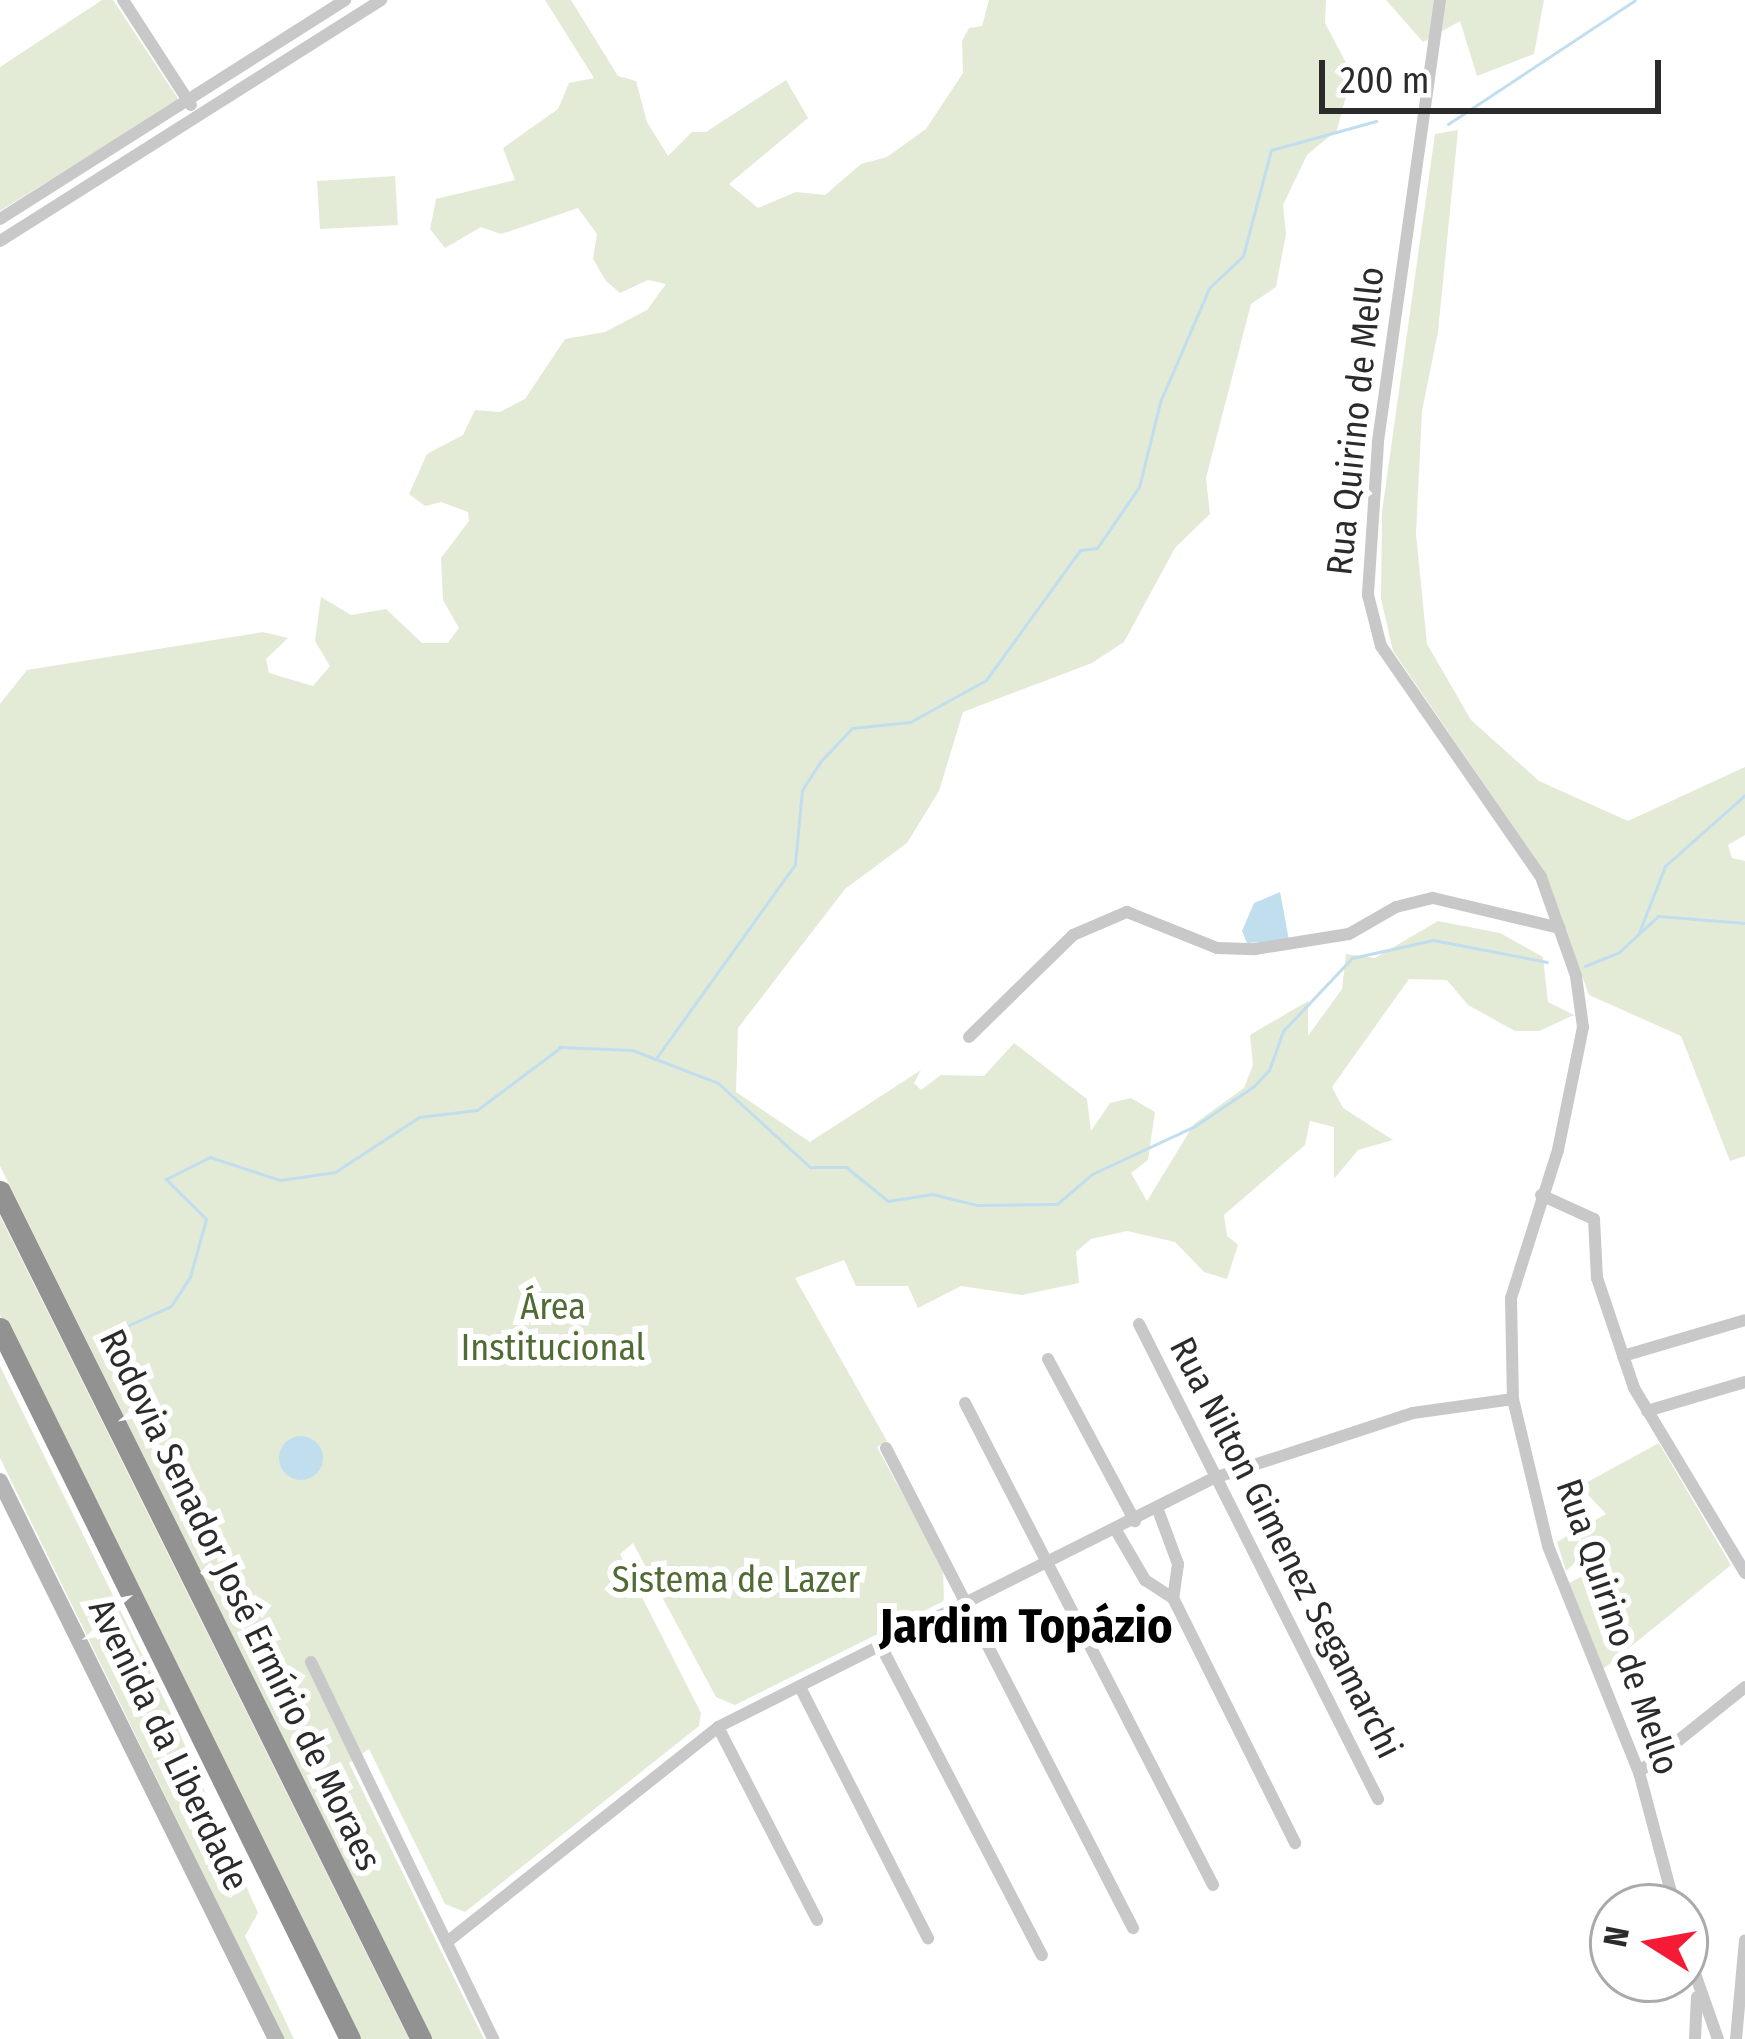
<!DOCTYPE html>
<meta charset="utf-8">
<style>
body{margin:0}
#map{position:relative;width:1745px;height:2039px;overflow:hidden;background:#fff;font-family:"Fira Sans Condensed",sans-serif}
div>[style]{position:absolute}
.green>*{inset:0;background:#e3ebd7}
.water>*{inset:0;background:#c0deee}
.round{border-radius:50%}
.stream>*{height:3px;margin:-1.5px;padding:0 1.5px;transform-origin:1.5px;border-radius:1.5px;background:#c0deee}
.street>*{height:12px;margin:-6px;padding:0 6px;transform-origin:6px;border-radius:6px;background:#c8c8c8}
.secondary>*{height:16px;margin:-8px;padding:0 8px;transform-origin:8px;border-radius:8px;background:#b5b5b5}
.highway>*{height:21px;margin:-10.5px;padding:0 10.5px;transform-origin:10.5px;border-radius:10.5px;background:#929292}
span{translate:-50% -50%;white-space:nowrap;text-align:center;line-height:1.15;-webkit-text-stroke:12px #fff;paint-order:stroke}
.street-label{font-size:36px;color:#2b2b2b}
.park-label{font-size:36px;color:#516b35}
.district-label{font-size:48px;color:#000;font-weight:700}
.north{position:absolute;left:1589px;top:1883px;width:120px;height:120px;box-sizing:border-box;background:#fff;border:3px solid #aaa;border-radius:50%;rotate:281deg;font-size:33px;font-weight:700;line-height:48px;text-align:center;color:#2b2b2b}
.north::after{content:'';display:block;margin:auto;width:42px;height:54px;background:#f51b36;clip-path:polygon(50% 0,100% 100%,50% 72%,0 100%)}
.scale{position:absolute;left:1319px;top:60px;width:342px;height:54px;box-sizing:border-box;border:6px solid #2b2b2b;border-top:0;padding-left:15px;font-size:36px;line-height:42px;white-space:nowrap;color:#2b2b2b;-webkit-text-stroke:9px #fff;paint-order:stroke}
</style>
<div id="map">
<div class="green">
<i style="clip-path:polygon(102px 0,113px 0,179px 100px,0 211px,0 67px)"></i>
<i style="clip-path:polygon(545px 0,571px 0,618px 76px,636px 81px,647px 122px,668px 156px,692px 132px,706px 132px,786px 80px,808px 118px,729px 184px,758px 208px,796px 192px,825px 195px,861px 164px,887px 157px,926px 129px,963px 73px,962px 41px,969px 28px,982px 26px,989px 0,1326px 0,1325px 23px,1352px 74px,1337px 130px,1307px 155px,1283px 205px,1286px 234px,1276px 287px,1251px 304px,1206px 478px,1210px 514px,1175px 548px,1124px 642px,1092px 663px,963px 712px,939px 791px,907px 843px,845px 889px,738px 1028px,736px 1092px,810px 1142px,921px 1070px,914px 1083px,921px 1090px,941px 1075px,984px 1076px,1014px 1043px,1087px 1099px,1091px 1131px,1110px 1103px,1131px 1098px,1155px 1112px,1148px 1160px,1131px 1173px,1147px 1201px,1194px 1124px,1244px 1088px,1253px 1065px,1250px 1035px,1308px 1001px,1308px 1036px,1342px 989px,1346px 954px,1375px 958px,1438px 921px,1500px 933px,1543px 957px,1548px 1002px,1574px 1015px,1539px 1031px,1515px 1031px,1468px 1005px,1447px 980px,1409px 979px,1332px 1087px,1343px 1108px,1393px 1140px,1358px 1150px,1334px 1179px,1334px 1127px,1310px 1121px,1305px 1145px,1224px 1215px,1227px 1236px,1238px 1245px,1227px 1279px,1204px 1272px,1175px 1242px,1127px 1231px,1091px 1239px,1076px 1252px,1079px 1283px,1022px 1295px,961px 1286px,918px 1308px,908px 1286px,856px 1286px,844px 1260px,795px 1278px,887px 1441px,877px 1447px,943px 1568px,944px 1601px,735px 1705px,716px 1697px,633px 1543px,620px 1554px,701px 1713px,699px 1726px,465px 1912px,445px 1904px,369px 1749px,349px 1763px,484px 2039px,432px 2039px,0 1166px,0 704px,27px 670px,263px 632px,288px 638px,266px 659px,269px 673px,313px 686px,330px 666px,315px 641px,321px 597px,351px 615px,386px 609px,422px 643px,448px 643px,459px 628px,443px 600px,441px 558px,469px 521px,468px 512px,441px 502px,425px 506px,409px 494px,427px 454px,463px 435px,475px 410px,500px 412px,525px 399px,565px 339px,605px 332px,647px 310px,666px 284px,648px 280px,620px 293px,606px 281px,593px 259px,597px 234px,578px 208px,501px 234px,481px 227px,445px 248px,430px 229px,436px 199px,515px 180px,503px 148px,558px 109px,569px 83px,594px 78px)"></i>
<i style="clip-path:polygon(1386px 0,1544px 0,1534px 54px,1477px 76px,1460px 21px,1423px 42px)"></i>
<i style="clip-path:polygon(1458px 130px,1438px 332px,1422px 411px,1416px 534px,1427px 644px,1471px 720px,1539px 781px,1628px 821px,1745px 767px,1745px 835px,1728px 845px,1732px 858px,1745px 861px,1745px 1156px,1730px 1161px,1681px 1036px,1589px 995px,1543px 870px,1393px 651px,1381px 599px,1382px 512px,1435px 134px)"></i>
<i style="clip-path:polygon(395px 176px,398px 225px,320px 229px,317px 181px)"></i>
<i style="clip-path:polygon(0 1216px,409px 2039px,358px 2039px,0 1315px)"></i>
<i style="clip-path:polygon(0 1366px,170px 1711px,258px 1913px,245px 1936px,294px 2039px,284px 2039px,0 1458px)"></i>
<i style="clip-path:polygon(1659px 1443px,1731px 1565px,1602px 1670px,1569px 1583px,1610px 1562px,1588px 1550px,1566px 1571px,1557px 1542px,1606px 1514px,1580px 1486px)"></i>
</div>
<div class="water">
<i style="clip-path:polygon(1280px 892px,1289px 940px,1247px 943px,1242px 931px,1254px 903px)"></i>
<i class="round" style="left:279px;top:1436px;width:44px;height:44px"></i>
</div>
<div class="stream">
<i style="left:1448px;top:124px;width:224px;rotate:-33.5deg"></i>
<i style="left:1638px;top:935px;width:74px;rotate:-68.6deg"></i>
<i style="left:1665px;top:866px;width:107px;rotate:-41.6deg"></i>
<i style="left:1585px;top:966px;width:37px;rotate:-22deg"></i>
<i style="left:1619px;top:952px;width:53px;rotate:-42.7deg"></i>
<i style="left:1658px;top:916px;width:87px;rotate:4.6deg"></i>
<i style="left:559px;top:1047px;width:73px;rotate:2.4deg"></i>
<i style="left:632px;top:1050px;width:92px;rotate:21deg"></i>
<i style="left:718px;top:1083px;width:125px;rotate:42.4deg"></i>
<i style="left:810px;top:1167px;width:36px"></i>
<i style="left:846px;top:1167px;width:54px;rotate:39deg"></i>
<i style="left:888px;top:1201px;width:45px;rotate:-9deg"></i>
<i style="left:932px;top:1194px;width:46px;rotate:13.7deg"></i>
<i style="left:977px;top:1205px;width:80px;rotate:-0.7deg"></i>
<i style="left:1057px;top:1204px;width:46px;rotate:-40.6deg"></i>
<i style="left:1092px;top:1174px;width:114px;rotate:-25deg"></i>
<i style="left:1195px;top:1126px;width:71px;rotate:-34.1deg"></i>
<i style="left:1254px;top:1086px;width:22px;rotate:-47deg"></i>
<i style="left:1269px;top:1070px;width:41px;rotate:-70.3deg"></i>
<i style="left:1283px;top:1031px;width:100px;rotate:-46.6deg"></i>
<i style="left:1352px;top:958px;width:83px;rotate:-12.5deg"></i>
<i style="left:1433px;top:940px;width:116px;rotate:10.9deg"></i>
<i style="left:657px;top:1057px;width:237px;rotate:-54.4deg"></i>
<i style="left:795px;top:864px;width:74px;rotate:-84.6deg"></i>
<i style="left:802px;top:790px;width:33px;rotate:-57deg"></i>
<i style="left:820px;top:762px;width:47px;rotate:-46.7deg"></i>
<i style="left:852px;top:728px;width:58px;rotate:-5.9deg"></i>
<i style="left:910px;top:722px;width:87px;rotate:-28.9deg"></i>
<i style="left:986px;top:680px;width:160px;rotate:-54.1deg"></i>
<i style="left:1080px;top:550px;width:17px;rotate:-7deg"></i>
<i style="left:1097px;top:548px;width:74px;rotate:-55.5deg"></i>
<i style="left:1139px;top:487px;width:88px;rotate:-76.1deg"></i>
<i style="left:1160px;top:402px;width:124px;rotate:-66.7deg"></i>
<i style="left:1209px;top:288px;width:47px;rotate:-43.3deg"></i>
<i style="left:1243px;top:256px;width:110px;rotate:-75.2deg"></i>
<i style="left:1271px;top:150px;width:109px;rotate:-15.4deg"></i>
<i style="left:129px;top:1325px;width:46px;rotate:-24.3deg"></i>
<i style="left:171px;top:1306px;width:35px;rotate:-57deg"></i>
<i style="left:190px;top:1277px;width:60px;rotate:-74.6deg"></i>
<i style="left:206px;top:1219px;width:57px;rotate:-135deg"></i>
<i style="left:166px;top:1179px;width:49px;rotate:-26.6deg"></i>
<i style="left:210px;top:1157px;width:74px;rotate:18.2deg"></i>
<i style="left:280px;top:1180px;width:56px;rotate:-8.3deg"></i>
<i style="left:335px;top:1172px;width:100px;rotate:-33.2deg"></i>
<i style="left:419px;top:1117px;width:58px;rotate:-6.9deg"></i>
<i style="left:477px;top:1110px;width:105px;rotate:-36.9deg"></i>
</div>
<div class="street">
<i style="left:123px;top:0;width:125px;rotate:57.1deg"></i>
<i style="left:1440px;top:0;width:447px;rotate:98deg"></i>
<i style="left:1378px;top:443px;width:152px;rotate:93.8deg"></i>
<i style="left:1368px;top:595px;width:53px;rotate:75.7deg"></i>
<i style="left:1381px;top:646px;width:281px;rotate:55.3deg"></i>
<i style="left:1541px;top:877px;width:105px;rotate:70.5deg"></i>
<i style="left:1576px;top:976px;width:51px;rotate:82.2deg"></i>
<i style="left:1583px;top:1027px;width:126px;rotate:101.5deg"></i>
<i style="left:1558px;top:1150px;width:155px;rotate:107.6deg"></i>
<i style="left:1511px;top:1298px;width:101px;rotate:88.9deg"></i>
<i style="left:1513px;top:1399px;width:151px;rotate:76.6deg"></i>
<i style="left:1548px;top:1546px;width:244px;rotate:68.1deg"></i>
<i style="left:1639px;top:1772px;width:140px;rotate:75.1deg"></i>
<i style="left:0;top:219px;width:409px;rotate:-32.4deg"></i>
<i style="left:0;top:241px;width:451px;rotate:-32.3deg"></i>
<i style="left:969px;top:1037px;width:146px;rotate:-44.4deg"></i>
<i style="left:1073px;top:935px;width:59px;rotate:-23.1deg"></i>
<i style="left:1127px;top:912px;width:97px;rotate:21.8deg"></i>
<i style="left:1217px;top:948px;width:38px;rotate:2deg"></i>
<i style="left:1255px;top:949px;width:95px;rotate:-9.1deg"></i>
<i style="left:1349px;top:934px;width:54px;rotate:-29.9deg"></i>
<i style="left:1396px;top:907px;width:38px;rotate:-14deg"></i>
<i style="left:1433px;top:898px;width:130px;rotate:13.3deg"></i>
<i style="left:1541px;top:1195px;width:58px;rotate:24.4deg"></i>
<i style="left:1594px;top:1219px;width:59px;rotate:87.1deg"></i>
<i style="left:1597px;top:1278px;width:116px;rotate:71.4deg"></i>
<i style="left:1634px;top:1388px;width:216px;rotate:59deg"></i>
<i style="left:1139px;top:1324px;width:532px;rotate:63.29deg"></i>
<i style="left:1623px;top:1356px;width:127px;rotate:-16.4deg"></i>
<i style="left:1048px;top:1359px;width:184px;rotate:61.8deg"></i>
<i style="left:965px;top:1403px;width:542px;rotate:62.77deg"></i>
<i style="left:1647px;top:1411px;width:102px;rotate:-16.5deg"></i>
<i style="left:886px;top:1448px;width:540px;rotate:62.77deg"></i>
<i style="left:1158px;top:1510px;width:58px;rotate:69.7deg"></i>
<i style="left:1178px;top:1564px;width:34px;rotate:98deg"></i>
<i style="left:1117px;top:1532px;width:56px;rotate:59.7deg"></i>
<i style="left:1145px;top:1580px;width:33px;rotate:33deg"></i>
<i style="left:1173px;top:1598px;width:274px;rotate:63.5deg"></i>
<i style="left:883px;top:1650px;width:344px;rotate:62.5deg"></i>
<i style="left:311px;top:1662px;width:419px;rotate:64.2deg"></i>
<i style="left:801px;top:1689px;width:280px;rotate:63deg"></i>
<i style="left:718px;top:1727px;width:217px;rotate:62.8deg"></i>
<i style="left:1639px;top:1772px;width:136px;rotate:-38.7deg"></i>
<i style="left:447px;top:1942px;width:346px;rotate:-38.4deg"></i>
<i style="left:718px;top:1727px;width:555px;rotate:-26.66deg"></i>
<i style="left:1214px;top:1478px;width:209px;rotate:-18.1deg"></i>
<i style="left:1413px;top:1413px;width:101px;rotate:-8deg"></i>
<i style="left:1685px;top:1945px;width:100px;rotate:70.7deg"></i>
<i style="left:1695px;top:2039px;width:42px;rotate:-87.3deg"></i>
<i style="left:1736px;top:2039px;width:99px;rotate:-84.8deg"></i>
</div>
<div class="secondary">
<i style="left:0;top:1481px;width:623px;rotate:63.68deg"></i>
</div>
<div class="highway">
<i style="left:0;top:1191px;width:947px;rotate:63.6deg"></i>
<i style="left:0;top:1328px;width:792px;rotate:63.79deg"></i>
</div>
<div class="street-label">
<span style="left:1356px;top:421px;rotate:-84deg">Rua Quirino de Mello</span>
<span style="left:1285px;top:1548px;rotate:63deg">Rua Nilton Gimenez Segamarchi</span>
<span style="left:240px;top:1600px;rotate:64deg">Rodovia Senador José Ermírio de Moraes</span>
<span style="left:1617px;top:1627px;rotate:71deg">Rua Quirino de Mello</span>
<span style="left:168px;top:1745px;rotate:64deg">Avenida da Liberdade</span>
</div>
<div class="park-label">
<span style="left:553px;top:1328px">Área<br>Institucional</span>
<span style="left:736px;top:1581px">Sistema de Lazer</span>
</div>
<div class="district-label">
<span style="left:1026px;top:1627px">Jardim Topázio</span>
</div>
<div class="north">N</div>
<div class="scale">200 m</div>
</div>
